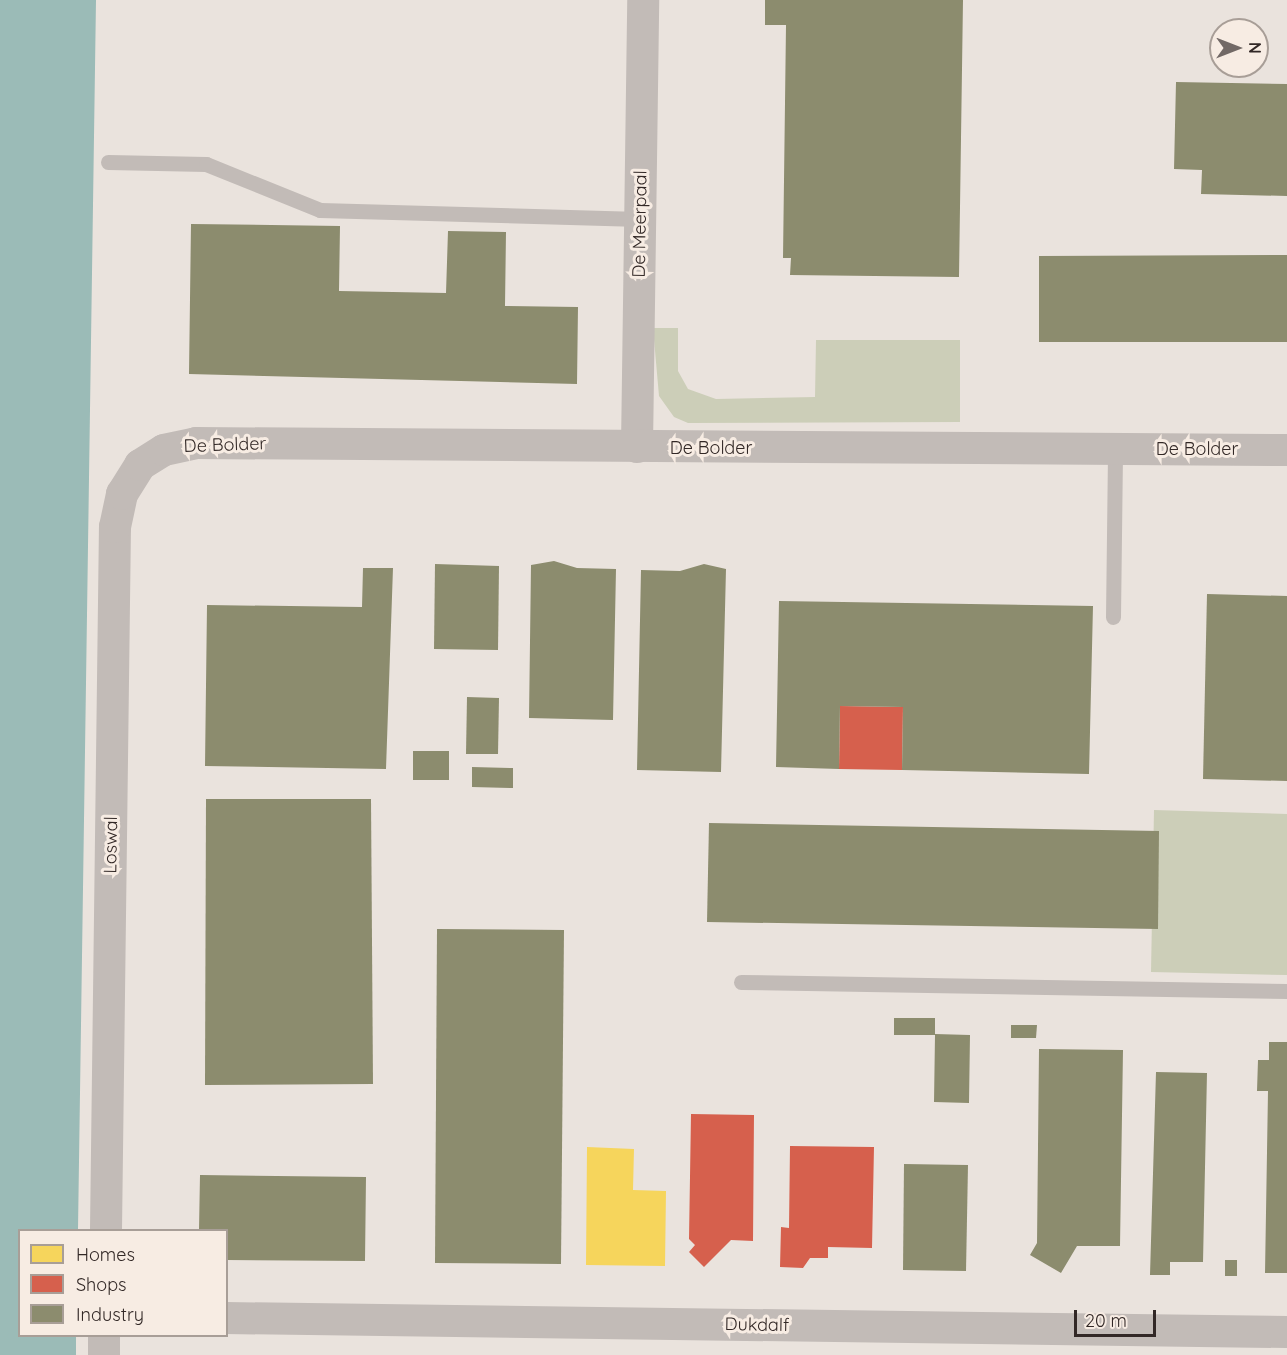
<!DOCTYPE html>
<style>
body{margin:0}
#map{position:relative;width:1287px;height:1355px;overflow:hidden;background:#eae3dd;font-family:Quicksand,sans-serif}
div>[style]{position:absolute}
.green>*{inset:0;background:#ccceb8}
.water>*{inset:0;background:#9bbbb7}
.homes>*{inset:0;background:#f6d55c}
.shops>*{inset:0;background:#d6604d}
.industry>*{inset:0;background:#8c8c6e}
.service>*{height:15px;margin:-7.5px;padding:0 7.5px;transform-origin:7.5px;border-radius:7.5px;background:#c2bbb7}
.minor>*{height:32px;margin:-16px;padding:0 16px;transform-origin:16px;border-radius:16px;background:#c2bbb7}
span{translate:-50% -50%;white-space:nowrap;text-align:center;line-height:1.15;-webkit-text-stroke:6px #f7ece3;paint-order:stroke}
.street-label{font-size:18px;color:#322826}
.legend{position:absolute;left:18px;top:1229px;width:210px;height:108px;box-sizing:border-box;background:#f7ece3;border:2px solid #a89e97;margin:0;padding:8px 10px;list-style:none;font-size:18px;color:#322826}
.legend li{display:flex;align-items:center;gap:12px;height:30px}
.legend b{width:30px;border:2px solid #a89e97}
.north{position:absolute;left:1209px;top:18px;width:60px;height:60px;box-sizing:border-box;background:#f7ece3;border:2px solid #a89e97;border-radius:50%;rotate:90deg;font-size:16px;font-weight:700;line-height:24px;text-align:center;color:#322826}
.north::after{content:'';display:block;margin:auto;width:21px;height:27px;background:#726966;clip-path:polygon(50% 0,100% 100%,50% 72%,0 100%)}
.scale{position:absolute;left:1074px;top:1310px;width:82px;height:27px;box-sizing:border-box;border:3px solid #322826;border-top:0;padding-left:8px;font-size:18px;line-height:21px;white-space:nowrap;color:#322826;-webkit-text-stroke:4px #f7ece3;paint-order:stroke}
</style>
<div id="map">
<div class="green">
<i style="clip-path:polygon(653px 328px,678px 328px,678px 371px,688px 389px,716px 399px,815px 397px,816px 340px,960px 340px,960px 422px,688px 423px,674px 417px,659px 396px)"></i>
<i style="clip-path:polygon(1154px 810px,1287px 814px,1287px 975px,1151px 972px)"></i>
</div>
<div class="water">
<i style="clip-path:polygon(0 0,96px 0,78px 1230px,20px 1230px,20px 1336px,76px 1336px,76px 1355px,0 1355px)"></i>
</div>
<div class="homes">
<i style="clip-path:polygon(587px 1147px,634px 1149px,633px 1190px,666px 1191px,665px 1266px,586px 1265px)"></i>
</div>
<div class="shops">
<i style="clip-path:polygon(840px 706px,903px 707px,902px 770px,839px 769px)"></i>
<i style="clip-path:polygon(691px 1114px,754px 1115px,753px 1241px,731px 1240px,704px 1267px,689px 1252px,695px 1245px,689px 1239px)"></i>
<i style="clip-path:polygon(790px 1146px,874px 1147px,872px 1248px,828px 1247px,828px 1258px,810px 1258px,803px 1268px,780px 1267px,781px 1227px,789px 1228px)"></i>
</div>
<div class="industry">
<i style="clip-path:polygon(765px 0,963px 0,959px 277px,790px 275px,791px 258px,783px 258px,786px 25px,765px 25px)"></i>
<i style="clip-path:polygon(1176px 82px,1287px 84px,1287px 196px,1201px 194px,1202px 170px,1174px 169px)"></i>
<i style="clip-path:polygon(191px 224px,340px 226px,339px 291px,446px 293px,448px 231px,506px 232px,505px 306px,578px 307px,577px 384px,189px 374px)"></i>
<i style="clip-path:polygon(1287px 255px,1287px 342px,1039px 342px,1039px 256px)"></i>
<i style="clip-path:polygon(554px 561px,577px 568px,616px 569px,613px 720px,529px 718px,531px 565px)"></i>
<i style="clip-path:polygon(435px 564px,499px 566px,498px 650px,434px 649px)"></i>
<i style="clip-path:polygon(704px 564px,726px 569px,721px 772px,637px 770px,641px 570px,680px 571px)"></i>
<i style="clip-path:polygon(363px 568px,393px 568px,386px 769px,205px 766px,207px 605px,362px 607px)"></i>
<i style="clip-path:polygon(1207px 594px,1287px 596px,1287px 781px,1203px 779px)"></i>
<i style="clip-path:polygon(779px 601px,1093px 606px,1089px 774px,902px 770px,903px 707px,840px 706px,839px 769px,776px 767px)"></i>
<i style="clip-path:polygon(467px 697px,499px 698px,498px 754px,466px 754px)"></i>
<i style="clip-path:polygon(413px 751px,449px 751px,449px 780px,413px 780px)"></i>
<i style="clip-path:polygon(472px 767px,513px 768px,513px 788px,472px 787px)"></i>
<i style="clip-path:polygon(206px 799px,371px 799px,373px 1084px,205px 1085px)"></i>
<i style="clip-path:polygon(709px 823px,1159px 831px,1158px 929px,707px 922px)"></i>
<i style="clip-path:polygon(437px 929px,564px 930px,561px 1264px,435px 1263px)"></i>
<i style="clip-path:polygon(894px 1018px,935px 1018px,935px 1034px,970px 1035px,969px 1103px,934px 1102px,935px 1035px,894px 1035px)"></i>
<i style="clip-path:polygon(1011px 1025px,1037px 1025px,1036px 1038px,1011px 1038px)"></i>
<i style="clip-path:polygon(1269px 1042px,1287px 1042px,1287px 1273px,1265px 1273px,1268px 1091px,1257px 1091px,1258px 1060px,1269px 1060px)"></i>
<i style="clip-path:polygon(1039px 1049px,1123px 1050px,1120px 1246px,1077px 1246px,1061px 1273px,1030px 1255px,1037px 1243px)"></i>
<i style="clip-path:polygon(1156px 1072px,1207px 1073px,1203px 1262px,1170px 1262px,1170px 1275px,1150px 1275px)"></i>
<i style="clip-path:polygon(904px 1164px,968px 1165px,966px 1271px,903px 1270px)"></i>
<i style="clip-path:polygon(200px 1175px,366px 1177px,365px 1261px,226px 1260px,226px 1230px,199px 1230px)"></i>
<i style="clip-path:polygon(1225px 1260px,1237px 1260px,1237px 1276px,1225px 1276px)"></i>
</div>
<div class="service">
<i style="left:108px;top:162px;width:98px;rotate:1.2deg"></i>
<i style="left:206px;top:164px;width:123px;rotate:22deg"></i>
<i style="left:320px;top:210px;width:320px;rotate:1.6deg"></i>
<i style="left:1113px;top:617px;width:168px;rotate:-89.3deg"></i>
<i style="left:741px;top:982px;width:546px;rotate:0.94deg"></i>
</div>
<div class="minor">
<i style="left:637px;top:447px;width:447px;rotate:-89.2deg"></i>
<i style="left:106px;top:1230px;width:703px;rotate:-89.27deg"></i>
<i style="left:115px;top:527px;width:34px;rotate:-78deg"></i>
<i style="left:122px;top:494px;width:34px;rotate:-58deg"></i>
<i style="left:140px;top:465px;width:28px;rotate:-32deg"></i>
<i style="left:164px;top:450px;width:33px;rotate:-12deg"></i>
<i style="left:196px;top:443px;width:1091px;rotate:0.37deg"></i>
<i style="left:226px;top:1318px;width:1061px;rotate:0.76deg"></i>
<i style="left:104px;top:1355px;width:19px;rotate:-90deg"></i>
</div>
<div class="street-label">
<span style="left:640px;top:224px;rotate:-89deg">De Meerpaal</span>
<span style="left:225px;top:445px;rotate:-2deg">De Bolder</span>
<span style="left:711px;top:448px">De Bolder</span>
<span style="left:1197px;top:449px">De Bolder</span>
<span style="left:111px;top:845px;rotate:-89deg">Loswal</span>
<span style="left:757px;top:1325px;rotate:1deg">Dukdalf</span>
</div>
<ul class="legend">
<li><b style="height:16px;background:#f6d55c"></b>Homes</li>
<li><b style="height:16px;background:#d6604d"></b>Shops</li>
<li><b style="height:16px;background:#8c8c6e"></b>Industry</li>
</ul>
<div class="north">N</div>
<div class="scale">20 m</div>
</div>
